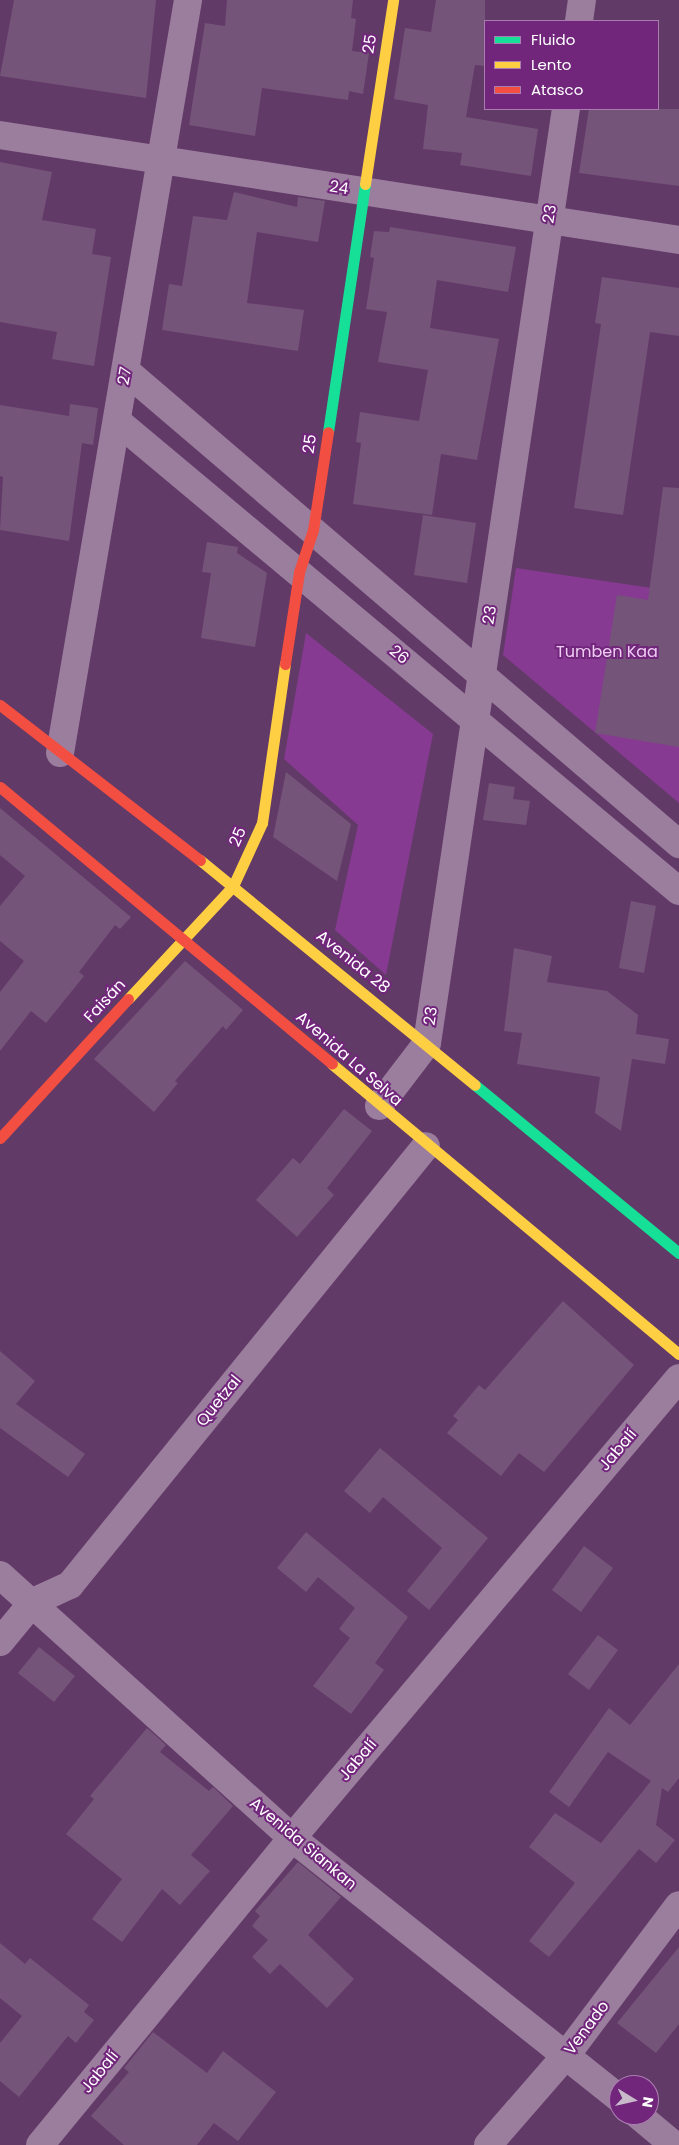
<!DOCTYPE html>
<meta charset="utf-8">
<style>
body{margin:0}
#map{position:relative;width:679px;height:2145px;overflow:hidden;background:#623a67;font-family:Poppins,sans-serif}
div>[style]{position:absolute}
.green>*{inset:0;background:#863a91}
.building>*{inset:0;background:#755479}
.street>*{height:28px;margin:-14px;padding:0 14px;transform-origin:14px;border-radius:14px;background:#9b7e9e}
.fast>*{height:11px;margin:-5.5px;padding:0 5.5px;transform-origin:5.5px;border-radius:5.5px;background:#16e098}
.slow>*{height:11px;margin:-5.5px;padding:0 5.5px;transform-origin:5.5px;border-radius:5.5px;background:#ffcf43}
.jam>*{height:11px;margin:-5.5px;padding:0 5.5px;transform-origin:5.5px;border-radius:5.5px;background:#f24e42}
span{translate:-50% -50%;white-space:nowrap;text-align:center;line-height:1.15;-webkit-text-stroke:4px #71267b;paint-order:stroke}
.street-label{font-size:16px;color:#fff}
.park-label{font-size:16px;color:#eeccf3}
.legend{position:absolute;left:484px;top:20px;width:175px;height:90px;box-sizing:border-box;background:#71267b;border:1px solid #aa7db0;margin:0;padding:6px 9px;list-style:none;font-size:15px;color:#fff}
.legend li{display:flex;align-items:center;gap:10px;height:25px}
.legend b{width:25px;border:1px solid #aa7db0}
.north{position:absolute;left:609px;top:2075px;width:50px;height:50px;box-sizing:border-box;background:#71267b;border:1px solid #aa7db0;border-radius:50%;rotate:99deg;font-size:14px;font-weight:700;line-height:20px;text-align:center;color:#fff}
.north::after{content:'';display:block;margin:auto;width:18px;height:22px;background:#c8baca;clip-path:polygon(50% 0,100% 100%,50% 72%,0 100%)}
</style>
<div id="map">
<div class="green">
<i style="clip-path:polygon(516px 568px,679px 592px,679px 803px,503px 655px)"></i>
<i style="clip-path:polygon(306px 633px,433px 734px,386px 975px,335px 930px,358px 825px,284px 759px)"></i>
</div>
<div class="building">
<i style="clip-path:polygon(14px 0,156px 0,146px 98px,0 76px)"></i>
<i style="clip-path:polygon(227px 0,353px 0,351px 18px,356px 19px,352px 51px,369px 53px,363px 94px,349px 91px,348px 100px,262px 88px,255px 136px,189px 125px,205px 23px,225px 26px)"></i>
<i style="clip-path:polygon(436px 0,485px 0,485px 66px,475px 65px,466px 117px,538px 129px,531px 176px,460px 165px,462px 153px,423px 149px,428px 105px,394px 99px,405px 28px,431px 32px)"></i>
<i style="clip-path:polygon(589px 109px,679px 109px,679px 186px,579px 173px)"></i>
<i style="clip-path:polygon(0 162px,52px 172px,42px 220px,96px 229px,92px 254px,111px 257px,94px 366px,52px 359px,57px 332px,0 322px)"></i>
<i style="clip-path:polygon(234px 192px,297px 207px,298px 197px,325px 201px,318px 242px,257px 232px,247px 303px,304px 310px,298px 351px,162px 330px,169px 284px,182px 286px,193px 216px,227px 220px)"></i>
<i style="clip-path:polygon(390px 227px,516px 247px,508px 292px,437px 280px,430px 328px,499px 339px,477px 460px,441px 454px,432px 515px,353px 504px,361px 443px,356px 442px,360px 412px,419px 421px,428px 370px,378px 362px,387px 312px,366px 309px,374px 258px,370px 257px,374px 231px,389px 232px)"></i>
<i style="clip-path:polygon(602px 277px,679px 288px,679px 336px,650px 332px,623px 515px,574px 508px,601px 324px,595px 323px)"></i>
<i style="clip-path:polygon(70px 404px,98px 408px,93px 445px,82px 443px,69px 541px,0 530px,3px 477px,0 476px,0 405px,69px 416px)"></i>
<i style="clip-path:polygon(663px 487px,679px 488px,679px 747px,595px 733px,617px 595px,648px 600px)"></i>
<i style="clip-path:polygon(423px 515px,476px 523px,467px 583px,414px 575px)"></i>
<i style="clip-path:polygon(207px 542px,238px 547px,237px 553px,267px 573px,255px 647px,201px 638px,211px 573px,202px 572px)"></i>
<i style="clip-path:polygon(286px 772px,351px 824px,337px 881px,273px 837px)"></i>
<i style="clip-path:polygon(489px 783px,515px 787px,513px 799px,530px 801px,526px 825px,483px 820px)"></i>
<i style="clip-path:polygon(0 808px,131px 917px,120px 929px,115px 925px,79px 972px,84px 976px,46px 1023px,31px 1011px,0 1051px,0 992px,24px 961px,0 941px,0 906px,25px 876px,0 855px)"></i>
<i style="clip-path:polygon(631px 901px,656px 906px,644px 973px,619px 968px)"></i>
<i style="clip-path:polygon(514px 948px,552px 956px,547px 982px,607px 991px,638px 1015px,636px 1034px,669px 1039px,665px 1064px,632px 1059px,621px 1131px,595px 1113px,600px 1077px,517px 1064px,522px 1033px,504px 1031px)"></i>
<i style="clip-path:polygon(185px 961px,243px 1010px,226px 1030px,223px 1026px,175px 1081px,178px 1083px,154px 1112px,94px 1059px)"></i>
<i style="clip-path:polygon(344px 1109px,372px 1131px,327px 1188px,334px 1195px,297px 1237px,256px 1200px,293px 1158px,300px 1164px)"></i>
<i style="clip-path:polygon(563px 1301px,634px 1365px,544px 1472px,519px 1453px,501px 1476px,447px 1433px,458px 1420px,453px 1416px,479px 1385px,485px 1390px)"></i>
<i style="clip-path:polygon(0 1351px,35px 1381px,16px 1404px,85px 1454px,68px 1477px,0 1428px)"></i>
<i style="clip-path:polygon(380px 1448px,488px 1538px,429px 1610px,407px 1591px,442px 1548px,383px 1497px,370px 1513px,344px 1491px)"></i>
<i style="clip-path:polygon(306px 1532px,408px 1617px,375px 1663px,384px 1670px,351px 1714px,313px 1686px,350px 1638px,339px 1629px,355px 1608px,318px 1577px,306px 1592px,277px 1568px)"></i>
<i style="clip-path:polygon(584px 1546px,613px 1568px,581px 1612px,552px 1590px)"></i>
<i style="clip-path:polygon(598px 1635px,618px 1650px,589px 1690px,568px 1674px)"></i>
<i style="clip-path:polygon(39px 1647px,75px 1676px,54px 1702px,18px 1673px)"></i>
<i style="clip-path:polygon(679px 1664px,679px 1778px,668px 1792px,662px 1788px,656px 1825px,675px 1840px,656px 1863px,639px 1849px,549px 1957px,529px 1941px,575px 1883px,529px 1847px,555px 1813px,601px 1843px,651px 1781px,608px 1752px,569px 1807px,549px 1792px,609px 1708px,630px 1725px)"></i>
<i style="clip-path:polygon(147px 1728px,166px 1745px,160px 1752px,209px 1791px,213px 1787px,233px 1806px,191px 1855px,210px 1871px,180px 1905px,162px 1889px,122px 1942px,92px 1919px,122px 1879px,66px 1834px,94px 1799px,90px 1796px)"></i>
<i style="clip-path:polygon(298px 1862px,341px 1897px,308px 1935px,354px 1979px,327px 2008px,280px 1964px,270px 1974px,252px 1957px,268px 1940px,252px 1926px,260px 1916px,255px 1911px)"></i>
<i style="clip-path:polygon(0 1943px,25px 1964px,30px 1958px,89px 2005px,84px 2012px,94px 2020px,76px 2043px,68px 2036px,19px 2097px,0 2081px,0 2043px,22px 2016px,0 1998px)"></i>
<i style="clip-path:polygon(679px 1947px,679px 2024px,656px 2053px,617px 2023px)"></i>
<i style="clip-path:polygon(153px 2032px,207px 2073px,223px 2051px,276px 2092px,238px 2141px,214px 2123px,197px 2145px,124px 2145px,91px 2116px,129px 2072px,124px 2068px)"></i>
</div>
<div class="street">
<i style="left:579px;top:21px;width:21px;rotate:-82deg"></i>
<i style="left:0;top:135px;width:687px;rotate:8.79deg"></i>
<i style="left:126px;top:371px;width:728px;rotate:40.54deg"></i>
<i style="left:117px;top:421px;width:733px;rotate:39.91deg"></i>
<i style="left:60px;top:753px;width:764px;rotate:-80.35deg"></i>
<i style="left:379px;top:1106px;width:79px;rotate:-52.7deg"></i>
<i style="left:427px;top:1043px;width:944px;rotate:-81.54deg"></i>
<i style="left:0;top:1575px;width:393px;rotate:42deg"></i>
<i style="left:292px;top:1838px;width:418px;rotate:38.5deg"></i>
<i style="left:0;top:1642px;width:52px;rotate:-50.5deg"></i>
<i style="left:33px;top:1602px;width:41px;rotate:-24.7deg"></i>
<i style="left:70px;top:1585px;width:565px;rotate:-50.96deg"></i>
<i style="left:638px;top:2115px;width:47px;rotate:39.8deg"></i>
<i style="left:40px;top:2145px;width:397px;rotate:-50.6deg"></i>
<i style="left:292px;top:1838px;width:601px;rotate:-49.93deg"></i>
<i style="left:488px;top:2145px;width:121px;rotate:-49deg"></i>
<i style="left:567px;top:2054px;width:186px;rotate:-53.1deg"></i>
</div>
<div class="fast">
<i style="left:328px;top:432px;width:251px;rotate:-81.5deg"></i>
<i style="left:475px;top:1085px;width:264px;rotate:39.5deg"></i>
</div>
<div class="slow">
<i style="left:365px;top:184px;width:186px;rotate:-81.3deg"></i>
<i style="left:200px;top:860px;width:355px;rotate:39.3deg"></i>
<i style="left:128px;top:999px;width:154px;rotate:-47.1deg"></i>
<i style="left:233px;top:886px;width:69px;rotate:-65.3deg"></i>
<i style="left:262px;top:823px;width:161px;rotate:-81.8deg"></i>
<i style="left:332px;top:1064px;width:452px;rotate:39.9deg"></i>
</div>
<div class="jam">
<i style="left:285px;top:664px;width:93px;rotate:-81.3deg"></i>
<i style="left:299px;top:572px;width:44px;rotate:-71.6deg"></i>
<i style="left:313px;top:530px;width:99px;rotate:-81.3deg"></i>
<i style="left:0;top:705px;width:253px;rotate:37.8deg"></i>
<i style="left:0;top:787px;width:432px;rotate:39.8deg"></i>
<i style="left:0;top:1138px;width:189px;rotate:-47.4deg"></i>
</div>
<div class="street-label">
<span style="left:370px;top:44px;rotate:-81deg">25</span>
<span style="left:339px;top:188px;rotate:9deg">24</span>
<span style="left:550px;top:214px;rotate:-81deg">23</span>
<span style="left:125px;top:376px;rotate:-80deg">27</span>
<span style="left:310px;top:444px;rotate:-82deg">25</span>
<span style="left:490px;top:615px;rotate:-81deg">23</span>
<span style="left:399px;top:655px;rotate:40deg">26</span>
<span style="left:238px;top:837px;rotate:-66deg">25</span>
<span style="left:353px;top:962px;rotate:39deg">Avenida 28</span>
<span style="left:105px;top:1001px;rotate:-47deg">Faisán</span>
<span style="left:431px;top:1016px;rotate:-82deg">23</span>
<span style="left:349px;top:1059px;rotate:41deg">Avenida La Selva</span>
<span style="left:219px;top:1401px;rotate:-51deg">Quetzal</span>
<span style="left:618px;top:1450px;rotate:-50deg">Jabalí</span>
<span style="left:358px;top:1760px;rotate:-50deg">Jabalí</span>
<span style="left:303px;top:1844px;rotate:40deg">Avenida Siankan</span>
<span style="left:587px;top:2028px;rotate:-53deg">Venado</span>
<span style="left:100px;top:2072px;rotate:-51deg">Jabalí</span>
</div>
<div class="park-label">
<span style="left:607px;top:652px">Tumben Kaa</span>
</div>
<ul class="legend">
<li><b style="height:6px;background:#16e098"></b>Fluido</li>
<li><b style="height:6px;background:#ffcf43"></b>Lento</li>
<li><b style="height:6px;background:#f24e42"></b>Atasco</li>
</ul>
<div class="north">N</div>
</div>
